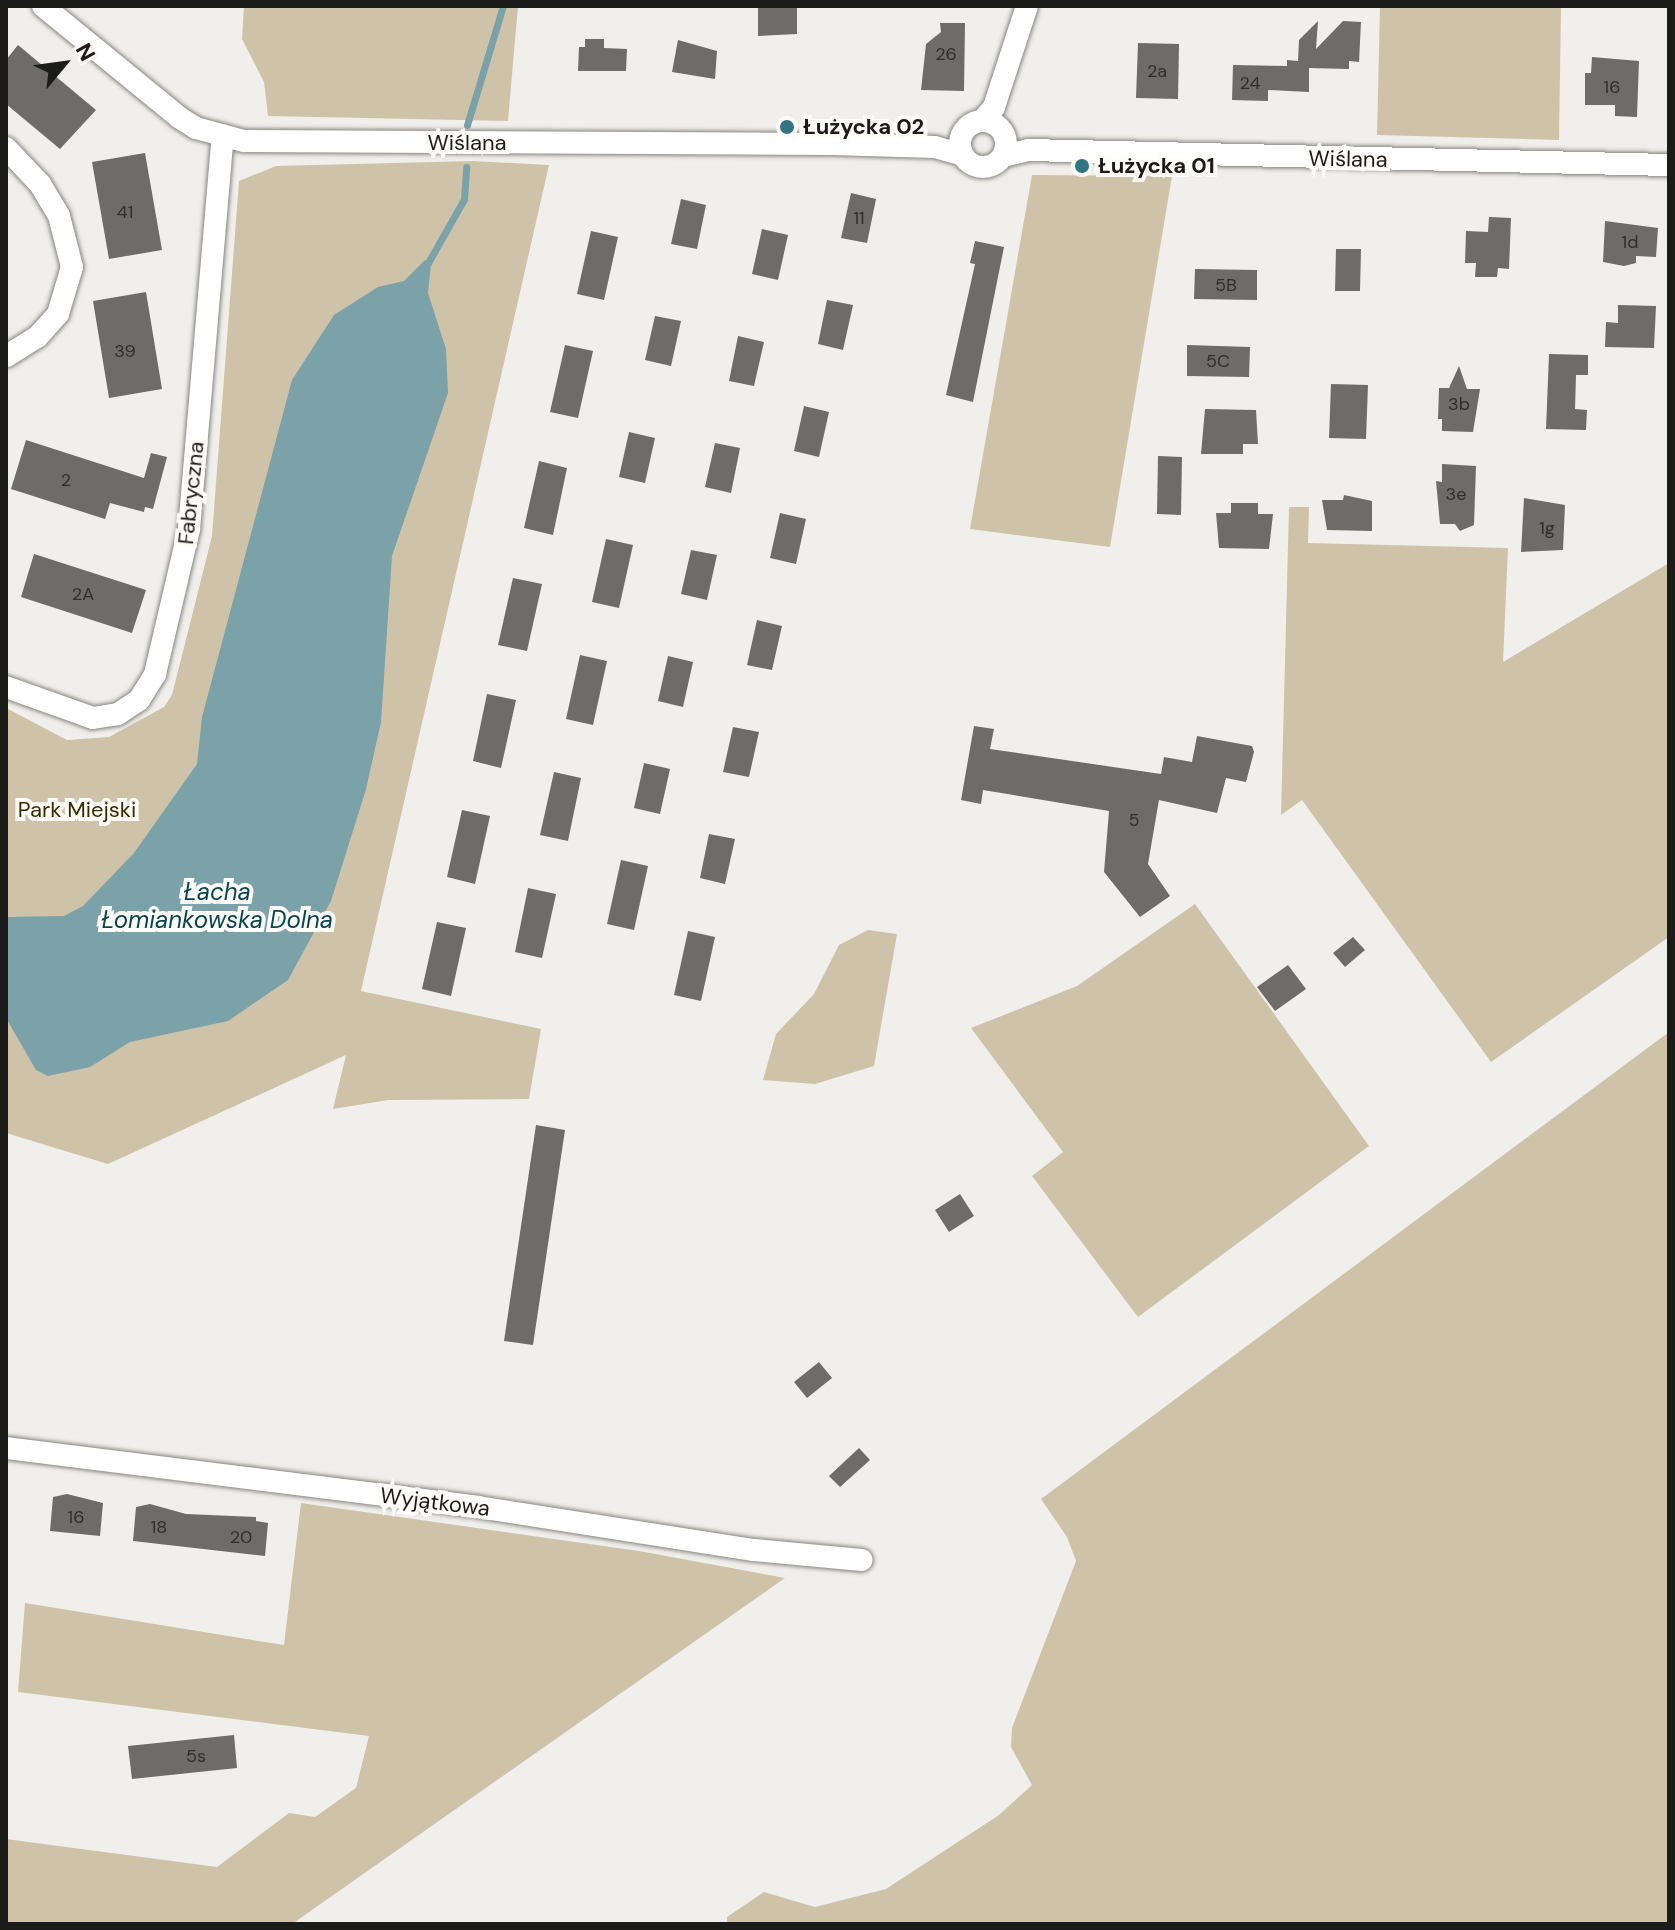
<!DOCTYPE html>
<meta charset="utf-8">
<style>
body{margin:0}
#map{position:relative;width:1675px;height:1930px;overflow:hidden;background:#f0efeb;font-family:"DM Sans",sans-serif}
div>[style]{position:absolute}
.green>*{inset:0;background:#cec3a8}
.water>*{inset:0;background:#7ba1a9}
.stream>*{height:7px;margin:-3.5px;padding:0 3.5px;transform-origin:3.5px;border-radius:3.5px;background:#7ba1a9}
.building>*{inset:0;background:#6d6c68}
.roads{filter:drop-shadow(0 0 2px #878582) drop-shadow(0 0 2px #878582)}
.street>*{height:22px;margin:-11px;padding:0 11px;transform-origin:11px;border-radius:11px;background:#fff}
.street>.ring{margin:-11px;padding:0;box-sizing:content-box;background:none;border:22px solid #fff;border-radius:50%}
.dots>*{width:22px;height:22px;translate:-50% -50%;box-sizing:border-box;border:4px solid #fefcf9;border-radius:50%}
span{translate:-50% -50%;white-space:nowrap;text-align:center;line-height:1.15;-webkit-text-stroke:8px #fefcf9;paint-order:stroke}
.number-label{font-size:18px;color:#302f2d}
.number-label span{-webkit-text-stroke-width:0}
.poi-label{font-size:22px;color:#1b1b19;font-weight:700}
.left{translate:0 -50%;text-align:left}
.street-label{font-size:22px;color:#1b1b19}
.park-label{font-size:22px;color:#372901}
.water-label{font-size:24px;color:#09454e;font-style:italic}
.frame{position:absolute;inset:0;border:8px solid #1b1b19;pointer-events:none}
.north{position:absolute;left:24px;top:24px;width:80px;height:80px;-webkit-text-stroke:6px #fefcf9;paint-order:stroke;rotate:61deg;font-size:22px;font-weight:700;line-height:32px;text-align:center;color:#1b1b19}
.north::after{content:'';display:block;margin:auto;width:28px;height:36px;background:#1b1b19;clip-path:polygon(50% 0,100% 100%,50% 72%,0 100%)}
</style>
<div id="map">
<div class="green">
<i style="clip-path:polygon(244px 6px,518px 6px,508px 121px,268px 116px,264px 82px,242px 39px)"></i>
<i style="clip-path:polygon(1380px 6px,1561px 6px,1559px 140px,1377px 135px)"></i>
<i style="clip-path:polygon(472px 161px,549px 165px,361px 991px,541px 1029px,529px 1099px,388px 1100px,333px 1109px,346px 1055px,108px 1164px,6px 1133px,6px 708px,67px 740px,109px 737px,164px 707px,172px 695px,212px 536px,239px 181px,276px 166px)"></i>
<i style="clip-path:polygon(1032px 175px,1172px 176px,1110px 547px,970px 529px)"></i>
<i style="clip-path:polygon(1289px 507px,1309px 507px,1308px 543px,1508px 548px,1503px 662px,1669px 563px,1669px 937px,1491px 1062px,1302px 800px,1281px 815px)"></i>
<i style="clip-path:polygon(1195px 904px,1369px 1146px,1138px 1317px,1032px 1176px,1063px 1152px,971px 1028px,1077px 986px)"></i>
<i style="clip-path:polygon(868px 930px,897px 934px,874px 1066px,815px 1084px,763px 1080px,776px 1034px,814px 994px,839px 945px)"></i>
<i style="clip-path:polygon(1669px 1032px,1669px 1924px,727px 1924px,727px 1917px,764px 1892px,815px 1907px,886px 1889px,999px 1815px,1032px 1785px,1011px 1747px,1012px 1728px,1076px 1561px,1067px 1537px,1041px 1499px)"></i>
<i style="clip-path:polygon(301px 1503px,639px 1551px,785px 1578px,292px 1924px,6px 1924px,6px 1839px,217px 1867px,289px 1813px,315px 1817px,356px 1788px,369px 1736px,18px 1692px,25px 1603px,284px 1645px)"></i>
</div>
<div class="water">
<i style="clip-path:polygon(425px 260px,431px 264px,428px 293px,446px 349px,448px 393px,392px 556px,381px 722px,366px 789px,331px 901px,288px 980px,228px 1021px,130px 1042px,90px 1067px,48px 1076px,36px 1070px,6px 1018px,6px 917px,64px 916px,83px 906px,134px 853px,197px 764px,202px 717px,292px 380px,334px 315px,378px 287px,404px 281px)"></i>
</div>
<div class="stream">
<i style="left:467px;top:125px;width:124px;rotate:-73.2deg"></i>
<i style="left:424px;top:270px;width:81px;rotate:-60.6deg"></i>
<i style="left:464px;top:199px;width:32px;rotate:-86deg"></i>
</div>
<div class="building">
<i style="clip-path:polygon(758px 6px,797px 6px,797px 34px,758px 36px)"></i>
<i style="clip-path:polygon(1318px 21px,1316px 49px,1343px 21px,1361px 22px,1359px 62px,1349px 61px,1349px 69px,1309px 68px,1309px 92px,1268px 90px,1268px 101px,1232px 100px,1233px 65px,1287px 66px,1287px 60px,1298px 61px,1299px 40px)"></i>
<i style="clip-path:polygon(940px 23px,965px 23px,964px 91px,921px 90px,926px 44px,941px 32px)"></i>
<i style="clip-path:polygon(585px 39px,604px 39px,604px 48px,627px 49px,626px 71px,578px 71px,579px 47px,585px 47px)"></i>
<i style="clip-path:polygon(678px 40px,717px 51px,715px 79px,672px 72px)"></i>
<i style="clip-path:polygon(1138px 43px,1179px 44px,1178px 99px,1136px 98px)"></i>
<i style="clip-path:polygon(18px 45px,96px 110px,60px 149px,6px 104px,6px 60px)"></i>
<i style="clip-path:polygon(1592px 57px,1639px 61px,1637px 117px,1615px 116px,1615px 105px,1585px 105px,1585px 73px,1591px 73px)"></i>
<i style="clip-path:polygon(145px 153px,162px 250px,109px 259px,92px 162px)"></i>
<i style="clip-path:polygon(851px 193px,876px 199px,867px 243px,841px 238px)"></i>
<i style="clip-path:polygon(681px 199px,706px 205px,697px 249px,671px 244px)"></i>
<i style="clip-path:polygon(1489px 217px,1511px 218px,1509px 269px,1498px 268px,1497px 277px,1475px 277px,1476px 263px,1465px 263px,1466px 231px,1488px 232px)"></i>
<i style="clip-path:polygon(1605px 221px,1658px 228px,1656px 257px,1636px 256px,1636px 263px,1624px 266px,1603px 262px)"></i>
<i style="clip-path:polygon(762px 229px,788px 235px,778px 280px,752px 274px)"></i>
<i style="clip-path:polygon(591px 231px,618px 237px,604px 300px,577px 294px)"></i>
<i style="clip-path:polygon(975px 241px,1004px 247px,973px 402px,946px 395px,975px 264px,970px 263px)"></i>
<i style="clip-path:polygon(1336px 249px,1361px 249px,1360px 291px,1335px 291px)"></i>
<i style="clip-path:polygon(1195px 269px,1257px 270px,1257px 300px,1194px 299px)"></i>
<i style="clip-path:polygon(146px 292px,162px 389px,109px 398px,93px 301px)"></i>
<i style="clip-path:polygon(827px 300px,853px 305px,843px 350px,818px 344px)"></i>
<i style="clip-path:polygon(1618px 305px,1656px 306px,1654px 348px,1605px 347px,1606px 322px,1618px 323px)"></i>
<i style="clip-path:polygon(655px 316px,681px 321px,671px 366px,645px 360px)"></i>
<i style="clip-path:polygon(738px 336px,764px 342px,754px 386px,729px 381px)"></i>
<i style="clip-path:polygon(565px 345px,593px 351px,578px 418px,550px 412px)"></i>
<i style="clip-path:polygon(1187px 345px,1250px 347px,1249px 377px,1187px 376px)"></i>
<i style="clip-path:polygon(1549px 354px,1588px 355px,1588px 375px,1576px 375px,1575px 409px,1587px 410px,1586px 430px,1546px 429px)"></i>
<i style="clip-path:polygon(1459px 366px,1467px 389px,1480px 389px,1473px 432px,1442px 431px,1442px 419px,1438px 419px,1439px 388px,1449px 388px)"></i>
<i style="clip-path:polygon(1331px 384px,1368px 385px,1366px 439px,1329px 438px)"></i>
<i style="clip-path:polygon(804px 406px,829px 412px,819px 457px,794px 451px)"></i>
<i style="clip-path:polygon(1205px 409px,1256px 410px,1258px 444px,1243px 444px,1243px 454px,1201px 454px)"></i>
<i style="clip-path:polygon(629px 432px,655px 438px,645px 483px,619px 477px)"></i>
<i style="clip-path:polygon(26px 440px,144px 478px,151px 453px,167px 457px,153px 509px,145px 507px,144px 512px,110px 503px,105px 519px,11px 489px)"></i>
<i style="clip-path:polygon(715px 443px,740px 448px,731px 493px,705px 487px)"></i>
<i style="clip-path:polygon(1158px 456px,1182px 457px,1181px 515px,1157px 514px)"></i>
<i style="clip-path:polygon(539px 461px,567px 468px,553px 535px,524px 528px)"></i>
<i style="clip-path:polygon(1442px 464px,1476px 466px,1474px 525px,1460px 531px,1455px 524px,1440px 524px,1436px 481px,1442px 482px)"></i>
<i style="clip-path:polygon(1344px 495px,1372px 501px,1372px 531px,1327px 530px,1322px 500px,1343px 500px)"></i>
<i style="clip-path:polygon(1524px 498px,1565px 505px,1563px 550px,1521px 552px)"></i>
<i style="clip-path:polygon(1231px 503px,1258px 503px,1258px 514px,1273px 514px,1269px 549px,1219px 548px,1216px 513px,1231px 513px)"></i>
<i style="clip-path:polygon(780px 513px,806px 519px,796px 564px,770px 558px)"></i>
<i style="clip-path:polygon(606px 539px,633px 545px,619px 608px,592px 602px)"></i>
<i style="clip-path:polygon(691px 550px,717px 555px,707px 600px,681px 594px)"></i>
<i style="clip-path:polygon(34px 554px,146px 590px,132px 633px,21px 597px)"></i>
<i style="clip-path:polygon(513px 578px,542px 584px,527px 651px,498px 645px)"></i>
<i style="clip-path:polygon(757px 620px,782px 626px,772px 670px,747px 665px)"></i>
<i style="clip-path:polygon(580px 655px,607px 661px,593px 725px,566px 719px)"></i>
<i style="clip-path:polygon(668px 656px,693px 662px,683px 707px,658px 701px)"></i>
<i style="clip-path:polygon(487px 694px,516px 700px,501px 768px,473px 761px)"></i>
<i style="clip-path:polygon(974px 726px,994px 729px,990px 749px,1161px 774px,1164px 757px,1192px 762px,1197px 736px,1252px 746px,1254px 752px,1246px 782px,1226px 778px,1217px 813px,1159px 800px,1148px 864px,1170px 896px,1140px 917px,1104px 872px,1109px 811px,983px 790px,981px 804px,961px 800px)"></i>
<i style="clip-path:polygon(733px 727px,759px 732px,749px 777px,723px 772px)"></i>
<i style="clip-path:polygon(644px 763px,670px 769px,660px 814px,634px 808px)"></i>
<i style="clip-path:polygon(554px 772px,581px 778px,568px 841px,540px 835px)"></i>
<i style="clip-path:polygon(462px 810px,490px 816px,475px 884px,447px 877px)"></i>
<i style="clip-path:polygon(709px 834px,735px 839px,725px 884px,700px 878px)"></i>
<i style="clip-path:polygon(621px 860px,648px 866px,634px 930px,607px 924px)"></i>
<i style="clip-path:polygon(528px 888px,556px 894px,542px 958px,515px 952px)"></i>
<i style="clip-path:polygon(437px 922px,466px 928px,451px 996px,422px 989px)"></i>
<i style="clip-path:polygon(688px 931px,715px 937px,701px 1001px,674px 995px)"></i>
<i style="clip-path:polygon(1353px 937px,1365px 950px,1345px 967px,1333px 953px)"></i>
<i style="clip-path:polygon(1288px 965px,1306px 989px,1275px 1011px,1257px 987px)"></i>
<i style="clip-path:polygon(536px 1125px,565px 1130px,533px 1345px,504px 1341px)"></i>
<i style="clip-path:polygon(960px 1194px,974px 1216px,949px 1232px,935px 1210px)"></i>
<i style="clip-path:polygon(819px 1362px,832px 1378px,807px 1398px,794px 1382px)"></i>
<i style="clip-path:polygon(859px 1448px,870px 1460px,840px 1487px,829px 1476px)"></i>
<i style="clip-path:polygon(67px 1494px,103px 1503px,100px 1536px,50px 1531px,53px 1497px)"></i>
<i style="clip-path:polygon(150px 1504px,186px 1514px,256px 1517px,256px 1521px,268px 1523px,265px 1556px,133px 1541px,136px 1507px)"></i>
<i style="clip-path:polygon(234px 1735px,237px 1768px,132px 1779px,128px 1746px)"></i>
</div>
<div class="roads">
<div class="street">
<i style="left:43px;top:6px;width:177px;rotate:39.3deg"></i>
<i style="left:180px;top:118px;width:19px;rotate:32deg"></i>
<i style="left:196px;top:128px;width:50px;rotate:15.2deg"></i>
<i style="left:244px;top:141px;width:587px;rotate:0.29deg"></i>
<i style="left:831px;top:144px;width:104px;rotate:1.7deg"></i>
<i style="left:935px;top:147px;width:29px;rotate:16deg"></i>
<i style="left:982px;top:121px;width:18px;rotate:-49deg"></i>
<i style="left:994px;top:107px;width:106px;rotate:-71.9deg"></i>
<i class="ring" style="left:960px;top:121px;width:24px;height:24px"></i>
<i style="left:6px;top:148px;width:50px;rotate:46.6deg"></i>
<i style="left:40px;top:184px;width:37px;rotate:59deg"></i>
<i style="left:59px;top:216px;width:53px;rotate:75.7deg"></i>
<i style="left:72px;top:267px;width:49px;rotate:106.6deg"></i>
<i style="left:58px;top:314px;width:31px;rotate:132deg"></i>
<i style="left:37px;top:337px;width:36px;rotate:148deg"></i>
<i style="left:1003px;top:156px;width:26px;rotate:-13deg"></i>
<i style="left:1028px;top:150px;width:641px;rotate:1.34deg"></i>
<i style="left:6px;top:687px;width:92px;rotate:19.6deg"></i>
<i style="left:93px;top:718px;width:25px;rotate:-9deg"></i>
<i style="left:118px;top:714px;width:25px;rotate:-34deg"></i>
<i style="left:139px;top:700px;width:31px;rotate:-58deg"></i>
<i style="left:155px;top:674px;width:149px;rotate:-76.8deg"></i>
<i style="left:189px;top:529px;width:395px;rotate:-85.1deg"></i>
<i style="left:6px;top:1448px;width:476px;rotate:7.1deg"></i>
<i style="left:478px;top:1507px;width:279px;rotate:8.9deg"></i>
<i style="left:754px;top:1550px;width:108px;rotate:5.3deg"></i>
</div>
</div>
<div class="dots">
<i style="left:787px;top:127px;background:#2f7582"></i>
<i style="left:1082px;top:166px;background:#2f7582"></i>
</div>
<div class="number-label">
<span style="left:946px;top:54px">26</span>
<span style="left:1157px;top:71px">2a</span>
<span style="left:1250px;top:83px">24</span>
<span style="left:1612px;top:87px">16</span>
<span style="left:125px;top:212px">41</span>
<span style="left:859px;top:218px">11</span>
<span style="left:1630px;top:242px">1d</span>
<span style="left:1226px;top:285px">5B</span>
<span style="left:125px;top:351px">39</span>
<span style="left:1218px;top:361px">5C</span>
<span style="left:1459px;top:404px">3b</span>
<span style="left:66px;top:480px">2</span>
<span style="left:1456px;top:494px">3e</span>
<span style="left:1547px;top:528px">1g</span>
<span style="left:83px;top:594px">2A</span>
<span style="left:1134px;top:820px">5</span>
<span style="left:76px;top:1517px">16</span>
<span style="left:159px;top:1527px">18</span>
<span style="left:241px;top:1537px">20</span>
<span style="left:196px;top:1756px">5s</span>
</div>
<div class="poi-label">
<span class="left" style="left:803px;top:127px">Łużycka 02</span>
<span class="left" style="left:1098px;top:166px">Łużycka 01</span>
</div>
<div class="street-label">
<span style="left:467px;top:143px">Wiślana</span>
<span style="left:1348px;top:159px;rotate:1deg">Wiślana</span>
<span style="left:191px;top:493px;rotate:-84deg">Fabryczna</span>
<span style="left:435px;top:1502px;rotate:7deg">Wyjątkowa</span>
</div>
<div class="park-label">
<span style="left:77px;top:810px">Park Miejski</span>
</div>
<div class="water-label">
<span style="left:217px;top:906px">Łacha<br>Łomiankowska Dolna</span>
</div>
<div class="frame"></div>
<div class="north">N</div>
</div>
